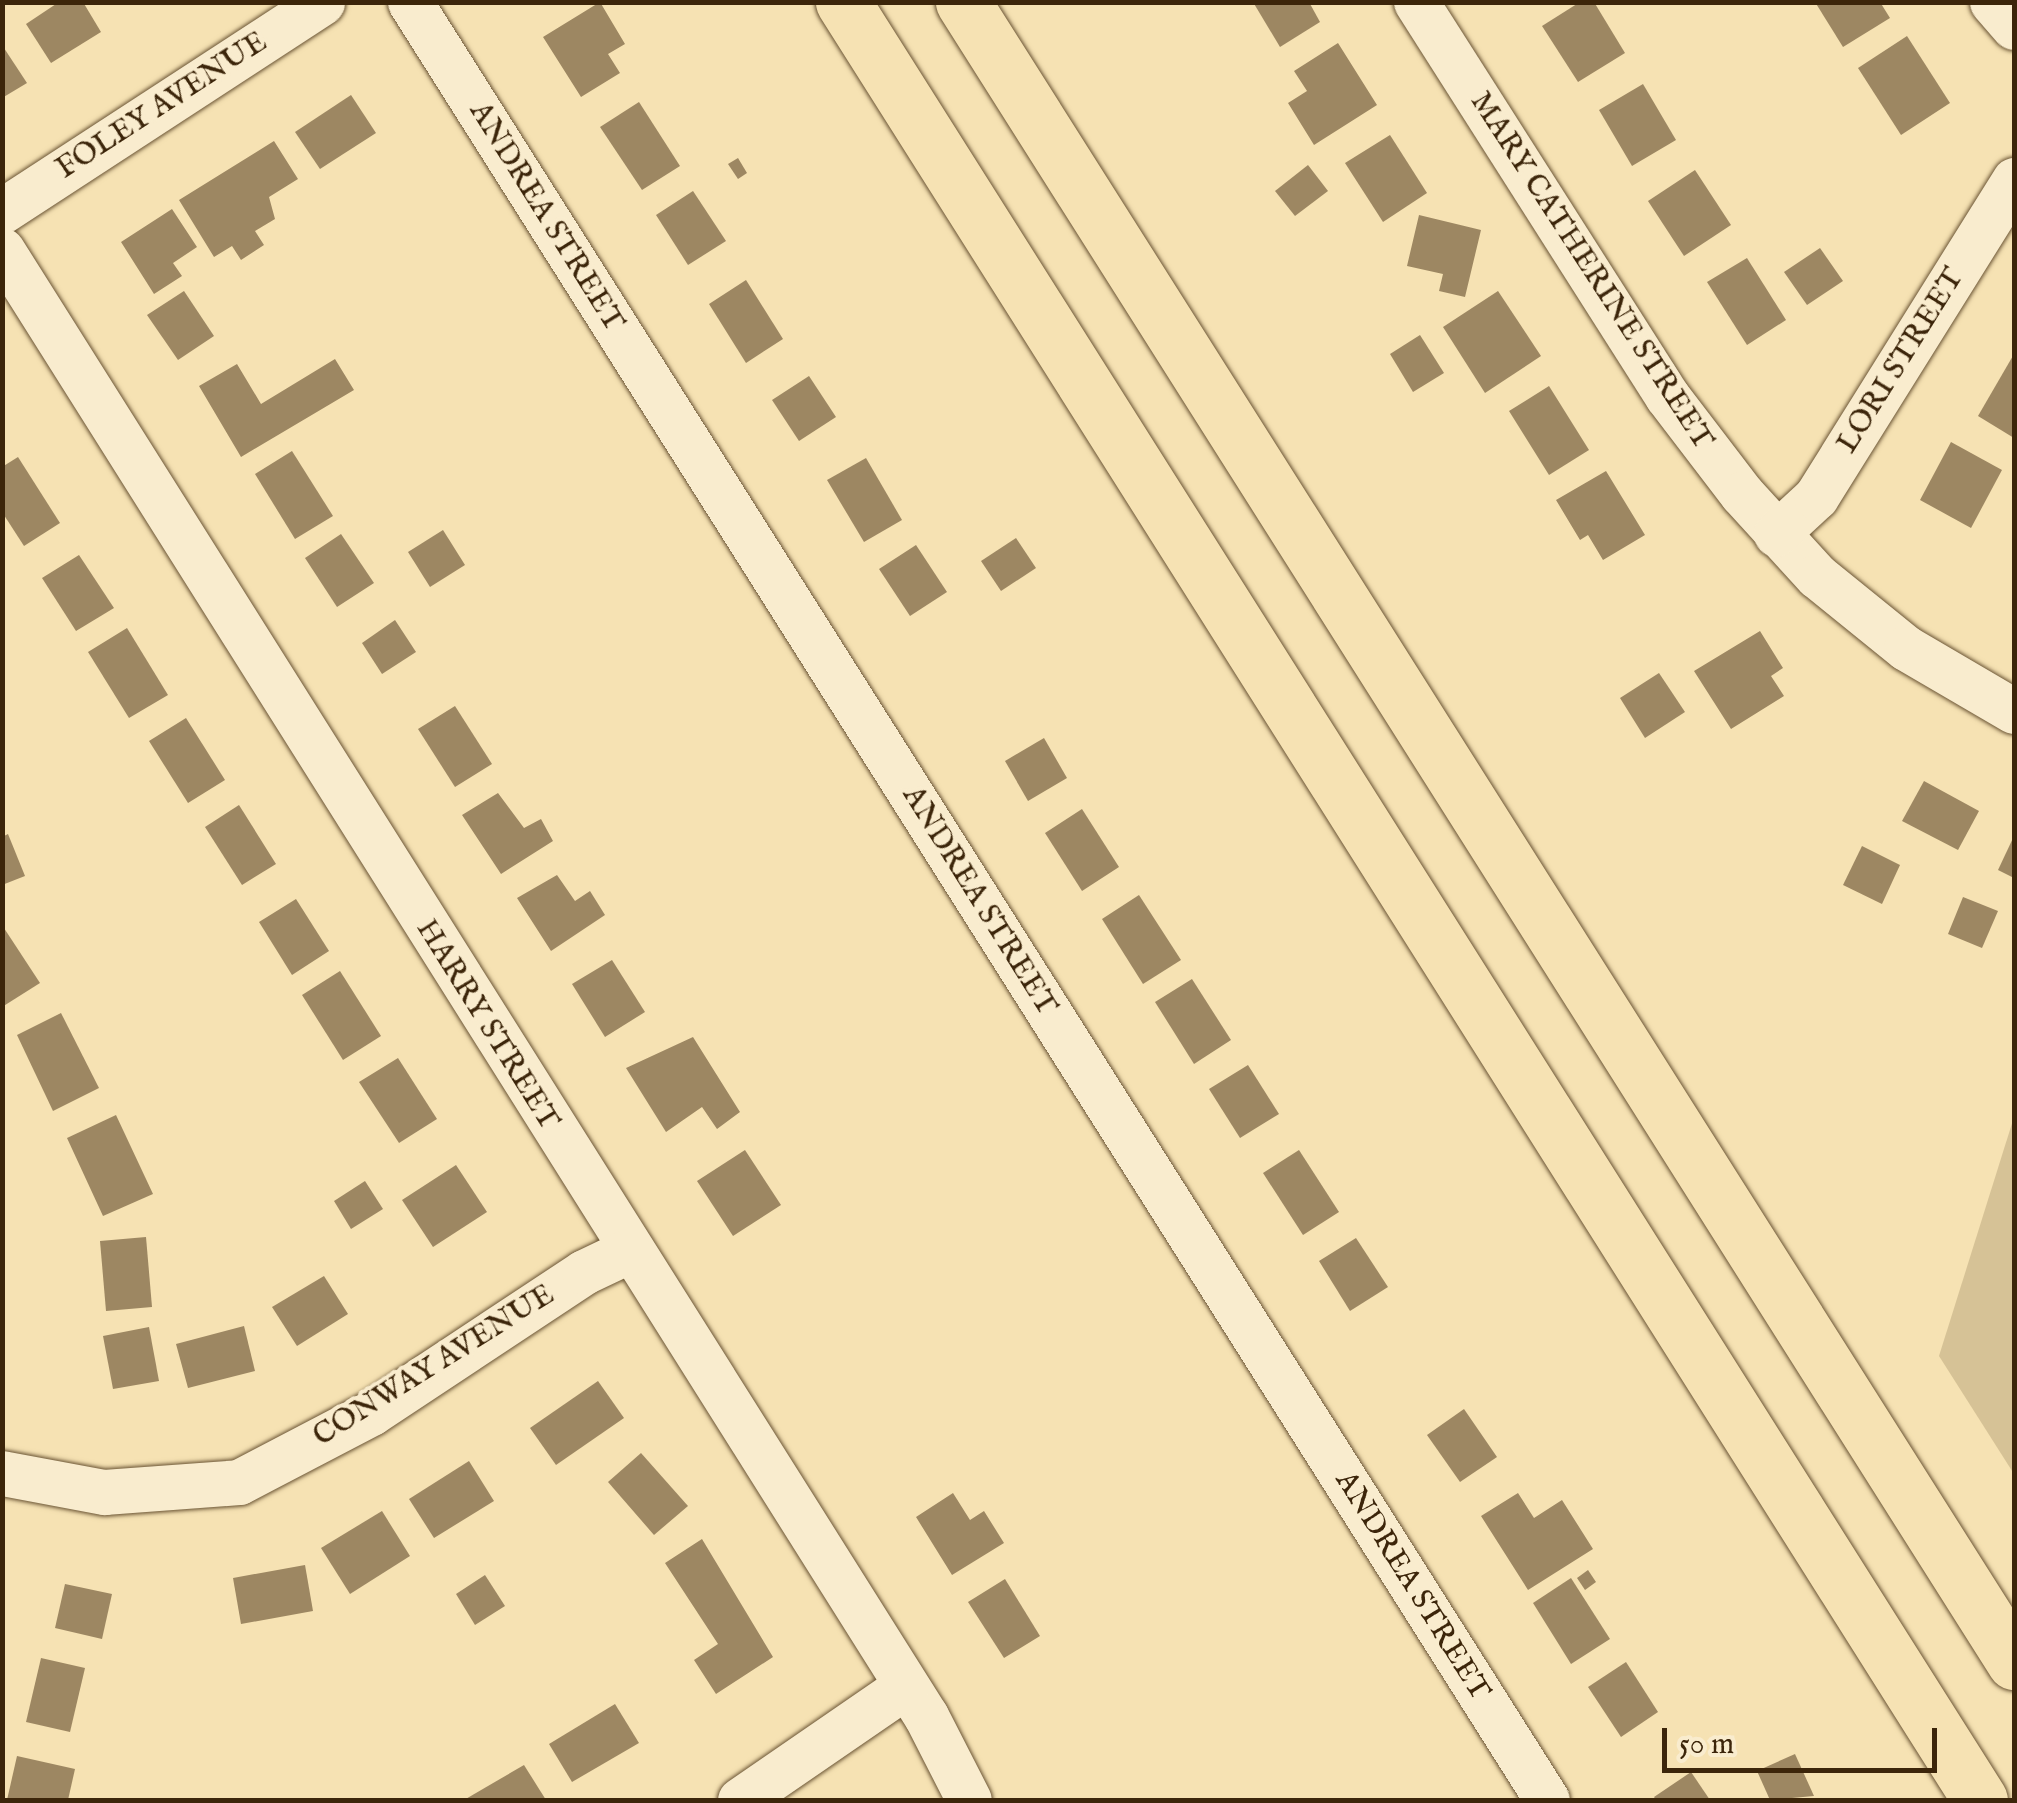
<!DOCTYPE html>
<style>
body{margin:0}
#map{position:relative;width:2017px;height:1803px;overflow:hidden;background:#f6e2b3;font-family:"IM FELL English",serif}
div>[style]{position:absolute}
.green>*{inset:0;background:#d6c296}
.building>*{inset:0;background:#9d8762}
.roads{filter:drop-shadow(0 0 2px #6a5434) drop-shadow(0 0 2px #6a5434)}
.minor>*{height:45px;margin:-22.5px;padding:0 22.5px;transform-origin:22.5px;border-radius:22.5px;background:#f9ecce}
.highway>*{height:55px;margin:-27.5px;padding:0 27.5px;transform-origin:27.5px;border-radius:27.5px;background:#f6e2b3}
span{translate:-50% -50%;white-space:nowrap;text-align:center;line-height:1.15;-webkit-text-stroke:8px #f9ecce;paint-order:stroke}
.street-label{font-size:30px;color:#3c250a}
.frame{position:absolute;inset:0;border:5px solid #3c250a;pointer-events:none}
.scale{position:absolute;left:1662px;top:1728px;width:275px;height:45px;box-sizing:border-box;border:5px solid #3c250a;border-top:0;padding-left:12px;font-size:30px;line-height:35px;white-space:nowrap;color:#3c250a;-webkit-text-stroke:8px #f9ecce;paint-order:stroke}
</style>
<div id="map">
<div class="green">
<i style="clip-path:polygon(2014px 1117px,2014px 1474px,1939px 1356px)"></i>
</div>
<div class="building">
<i style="clip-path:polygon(59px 2px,83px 2px,101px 32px,51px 63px,26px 24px)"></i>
<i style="clip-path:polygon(600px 2px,625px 44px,608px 54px,620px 73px,581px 97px,543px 37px)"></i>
<i style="clip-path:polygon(1253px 2px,1309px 2px,1320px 22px,1280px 47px)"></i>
<i style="clip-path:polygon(1580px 2px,1594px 2px,1625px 53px,1578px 82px,1542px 26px)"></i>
<i style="clip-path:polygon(1815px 2px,1880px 2px,1890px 18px,1843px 47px)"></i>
<i style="clip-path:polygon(1907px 36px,1950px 103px,1901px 135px,1858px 68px)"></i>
<i style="clip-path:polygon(1338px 43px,1377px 105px,1314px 145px,1288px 103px,1307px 91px,1294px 71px)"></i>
<i style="clip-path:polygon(2px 45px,27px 83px,2px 98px)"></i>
<i style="clip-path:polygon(1643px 84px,1676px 140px,1632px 166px,1599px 110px)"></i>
<i style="clip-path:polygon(351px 95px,376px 133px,320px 169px,295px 132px)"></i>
<i style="clip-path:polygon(639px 102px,680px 166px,642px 190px,600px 127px)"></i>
<i style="clip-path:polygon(1390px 135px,1427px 193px,1383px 222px,1345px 163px)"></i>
<i style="clip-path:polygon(274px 141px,298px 179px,269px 197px,275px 219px,255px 231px,264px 245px,241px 260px,232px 246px,214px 257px,179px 200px)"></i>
<i style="clip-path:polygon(738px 158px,747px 173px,738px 179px,728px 164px)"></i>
<i style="clip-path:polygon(1308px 165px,1328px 191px,1295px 216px,1275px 191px)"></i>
<i style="clip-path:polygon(1695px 170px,1731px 225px,1684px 256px,1648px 201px)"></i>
<i style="clip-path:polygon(693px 191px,726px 241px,688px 265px,656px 215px)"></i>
<i style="clip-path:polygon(172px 209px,197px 247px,173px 263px,182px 276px,154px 294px,121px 242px)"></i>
<i style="clip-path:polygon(1419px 215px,1481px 230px,1465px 297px,1439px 291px,1443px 274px,1407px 266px)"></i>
<i style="clip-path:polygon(1820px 248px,1843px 281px,1807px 305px,1784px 272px)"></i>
<i style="clip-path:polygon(1747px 258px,1786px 320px,1747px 345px,1707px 282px)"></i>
<i style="clip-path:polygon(746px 280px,783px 339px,746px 363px,709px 304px)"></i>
<i style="clip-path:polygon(184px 291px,214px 336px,178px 360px,147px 315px)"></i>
<i style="clip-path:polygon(1498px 291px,1541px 356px,1485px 393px,1443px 327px)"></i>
<i style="clip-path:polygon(1420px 335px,1444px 373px,1413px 392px,1390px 354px)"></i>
<i style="clip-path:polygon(2014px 354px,2014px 438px,1978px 416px)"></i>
<i style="clip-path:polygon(335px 359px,354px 390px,241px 457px,199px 386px,237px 364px,261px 404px)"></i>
<i style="clip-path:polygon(809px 376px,836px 417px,799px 441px,772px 400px)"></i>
<i style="clip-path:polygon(1549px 386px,1589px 450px,1549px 475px,1509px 411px)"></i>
<i style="clip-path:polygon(1951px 442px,2002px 470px,1971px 528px,1920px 500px)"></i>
<i style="clip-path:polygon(292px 451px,333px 516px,295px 539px,255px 474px)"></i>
<i style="clip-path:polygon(18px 457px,60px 523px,24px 546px,2px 512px,2px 467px)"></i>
<i style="clip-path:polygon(866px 458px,902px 520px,864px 542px,827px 480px)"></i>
<i style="clip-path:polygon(1606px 471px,1645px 535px,1603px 560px,1588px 535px,1580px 540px,1556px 500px)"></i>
<i style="clip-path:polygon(443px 530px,465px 565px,430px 587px,408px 552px)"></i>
<i style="clip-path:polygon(341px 534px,374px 583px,337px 607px,305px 558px)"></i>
<i style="clip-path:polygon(1016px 538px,1036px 568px,1001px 591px,981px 561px)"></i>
<i style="clip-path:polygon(916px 545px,947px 592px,910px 616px,879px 569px)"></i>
<i style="clip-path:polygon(79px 555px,114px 608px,76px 631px,42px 578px)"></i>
<i style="clip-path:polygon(395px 620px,416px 652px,382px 674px,362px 643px)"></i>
<i style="clip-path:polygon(127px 628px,168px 695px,129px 718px,88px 652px)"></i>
<i style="clip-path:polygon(1760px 631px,1783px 668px,1771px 676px,1784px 696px,1731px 729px,1694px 671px)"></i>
<i style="clip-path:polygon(1659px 673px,1685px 712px,1645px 738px,1620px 698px)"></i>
<i style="clip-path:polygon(455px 706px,492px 764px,455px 787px,418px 729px)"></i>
<i style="clip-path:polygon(186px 718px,225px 780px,188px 803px,149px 741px)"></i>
<i style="clip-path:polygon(1044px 738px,1067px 778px,1028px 801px,1005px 761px)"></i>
<i style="clip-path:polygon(1924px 781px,1979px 811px,1958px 850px,1902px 821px)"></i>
<i style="clip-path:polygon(498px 793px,524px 828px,541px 819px,553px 841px,501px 874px,462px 815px)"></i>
<i style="clip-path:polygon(239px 805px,276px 864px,242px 885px,205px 827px)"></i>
<i style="clip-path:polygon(1082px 809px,1119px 867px,1082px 891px,1045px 833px)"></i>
<i style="clip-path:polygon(8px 834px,25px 876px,2px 885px,2px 837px)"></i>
<i style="clip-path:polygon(2014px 836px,2014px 878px,1998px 870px)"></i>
<i style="clip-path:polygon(1862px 846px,1900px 865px,1882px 904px,1843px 885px)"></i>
<i style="clip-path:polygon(557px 875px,575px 901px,590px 891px,605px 915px,551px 951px,517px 898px)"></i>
<i style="clip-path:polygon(1139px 895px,1181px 960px,1143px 984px,1102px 919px)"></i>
<i style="clip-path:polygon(1963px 897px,1998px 911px,1982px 948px,1948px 934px)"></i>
<i style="clip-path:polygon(296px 899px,329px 951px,292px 975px,259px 922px)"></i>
<i style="clip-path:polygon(2px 925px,40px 983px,2px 1007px)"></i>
<i style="clip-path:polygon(612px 960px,645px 1012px,605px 1037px,572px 984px)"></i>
<i style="clip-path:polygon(340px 971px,381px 1036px,343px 1060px,302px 995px)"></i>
<i style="clip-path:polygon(1192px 979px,1231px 1040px,1194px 1064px,1155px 1002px)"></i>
<i style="clip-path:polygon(61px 1013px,99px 1088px,53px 1111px,17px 1035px)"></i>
<i style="clip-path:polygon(693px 1037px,740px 1112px,717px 1129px,702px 1107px,666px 1132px,626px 1068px)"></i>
<i style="clip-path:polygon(398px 1058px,437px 1119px,399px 1143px,359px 1082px)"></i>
<i style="clip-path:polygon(1248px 1065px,1279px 1114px,1240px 1138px,1209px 1089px)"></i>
<i style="clip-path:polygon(116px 1115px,153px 1194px,103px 1216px,67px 1138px)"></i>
<i style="clip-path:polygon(745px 1150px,781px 1205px,733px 1236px,697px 1181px)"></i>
<i style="clip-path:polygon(1299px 1150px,1339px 1212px,1303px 1235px,1263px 1173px)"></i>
<i style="clip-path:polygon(456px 1165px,487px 1212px,433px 1247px,402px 1200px)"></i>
<i style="clip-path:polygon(365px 1181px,383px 1209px,351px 1229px,334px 1201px)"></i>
<i style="clip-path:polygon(146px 1237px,152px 1307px,106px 1311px,100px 1241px)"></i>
<i style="clip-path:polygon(1356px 1238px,1388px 1287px,1350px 1311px,1319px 1261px)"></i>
<i style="clip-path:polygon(324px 1276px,348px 1314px,297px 1346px,272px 1307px)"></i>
<i style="clip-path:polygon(244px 1326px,255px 1371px,188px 1388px,176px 1344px)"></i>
<i style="clip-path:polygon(149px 1327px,159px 1381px,113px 1389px,103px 1336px)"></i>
<i style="clip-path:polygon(598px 1381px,624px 1418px,556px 1465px,530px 1428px)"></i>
<i style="clip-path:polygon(1464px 1409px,1497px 1457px,1460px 1482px,1427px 1435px)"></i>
<i style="clip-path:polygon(641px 1453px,688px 1506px,654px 1535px,608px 1482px)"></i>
<i style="clip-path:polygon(469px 1461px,494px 1501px,434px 1538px,409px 1499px)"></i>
<i style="clip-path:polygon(953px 1493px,970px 1520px,984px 1511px,1004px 1543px,952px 1575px,916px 1517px)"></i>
<i style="clip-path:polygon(1518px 1493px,1534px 1518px,1562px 1500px,1593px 1549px,1528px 1590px,1481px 1516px)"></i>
<i style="clip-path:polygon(382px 1511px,410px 1556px,350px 1594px,321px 1548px)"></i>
<i style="clip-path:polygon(702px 1539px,773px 1657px,716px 1694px,694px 1660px,718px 1644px,665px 1563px)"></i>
<i style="clip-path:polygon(305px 1565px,313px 1611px,241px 1624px,233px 1578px)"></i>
<i style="clip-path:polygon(1588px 1570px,1596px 1582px,1585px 1590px,1577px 1578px)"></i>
<i style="clip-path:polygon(485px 1575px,505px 1606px,475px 1625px,456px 1594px)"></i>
<i style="clip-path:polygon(1571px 1578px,1610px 1639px,1571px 1664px,1533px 1603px)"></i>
<i style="clip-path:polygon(1005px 1579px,1040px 1636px,1004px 1658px,968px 1602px)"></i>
<i style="clip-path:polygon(65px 1584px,112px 1594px,102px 1639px,55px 1628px)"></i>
<i style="clip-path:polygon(41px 1658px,85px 1668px,70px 1732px,26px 1722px)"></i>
<i style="clip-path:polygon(1626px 1662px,1658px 1712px,1621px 1737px,1588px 1687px)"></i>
<i style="clip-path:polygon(615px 1704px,639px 1743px,572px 1782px,549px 1744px)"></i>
<i style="clip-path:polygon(1795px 1754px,1814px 1796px,1770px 1800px,1757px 1771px)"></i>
<i style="clip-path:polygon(17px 1756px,75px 1769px,68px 1800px,7px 1800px)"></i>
<i style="clip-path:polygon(524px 1765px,546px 1800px,464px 1800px)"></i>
<i style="clip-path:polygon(1691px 1772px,1710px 1800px,1656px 1800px,1654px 1797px)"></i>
</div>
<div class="roads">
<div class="minor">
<i style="left:410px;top:2px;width:2127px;rotate:57.69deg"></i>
<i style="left:1416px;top:2px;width:467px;rotate:57.5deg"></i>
<i style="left:1667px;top:396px;width:123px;rotate:52.6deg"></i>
<i style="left:1742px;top:494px;width:111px;rotate:47.6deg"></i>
<i style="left:1817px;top:576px;width:114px;rotate:39deg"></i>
<i style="left:1906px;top:648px;width:125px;rotate:30.3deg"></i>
<i style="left:1992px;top:2px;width:33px;rotate:49deg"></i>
<i style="left:2px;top:211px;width:382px;rotate:-33.1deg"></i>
<i style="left:2px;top:250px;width:1733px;rotate:57.78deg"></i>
<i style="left:926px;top:1716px;width:94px;rotate:62.9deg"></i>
<i style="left:1776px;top:534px;width:54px;rotate:-42.8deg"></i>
<i style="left:1816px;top:497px;width:374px;rotate:-58deg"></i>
<i style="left:2px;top:1473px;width:104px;rotate:10.6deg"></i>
<i style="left:104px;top:1492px;width:135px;rotate:-4.2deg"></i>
<i style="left:239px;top:1482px;width:149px;rotate:-27.6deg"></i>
<i style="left:371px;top:1413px;width:255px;rotate:-33.5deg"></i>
<i style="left:584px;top:1272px;width:49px;rotate:-25.5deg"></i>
<i style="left:740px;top:1800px;width:201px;rotate:-34.5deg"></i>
</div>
<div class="highway">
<i style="left:843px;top:2px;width:2127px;rotate:57.69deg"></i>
<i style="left:963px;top:2px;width:1965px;rotate:57.66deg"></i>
</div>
</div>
<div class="street-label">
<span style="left:162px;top:106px;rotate:-33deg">FOLEY AVENUE</span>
<span style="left:546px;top:217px;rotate:58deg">ANDREA STREET</span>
<span style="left:1591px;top:271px;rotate:57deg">MARY CATHERINE STREET</span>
<span style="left:1901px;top:361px;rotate:-58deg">LORI STREET</span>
<span style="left:979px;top:901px;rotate:58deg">ANDREA STREET</span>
<span style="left:487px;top:1025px;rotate:58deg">HARRY STREET</span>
<span style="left:434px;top:1366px;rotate:-32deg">CONWAY AVENUE</span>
<span style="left:1412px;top:1586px;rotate:58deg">ANDREA STREET</span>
</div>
<div class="frame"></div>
<div class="scale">50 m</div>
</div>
